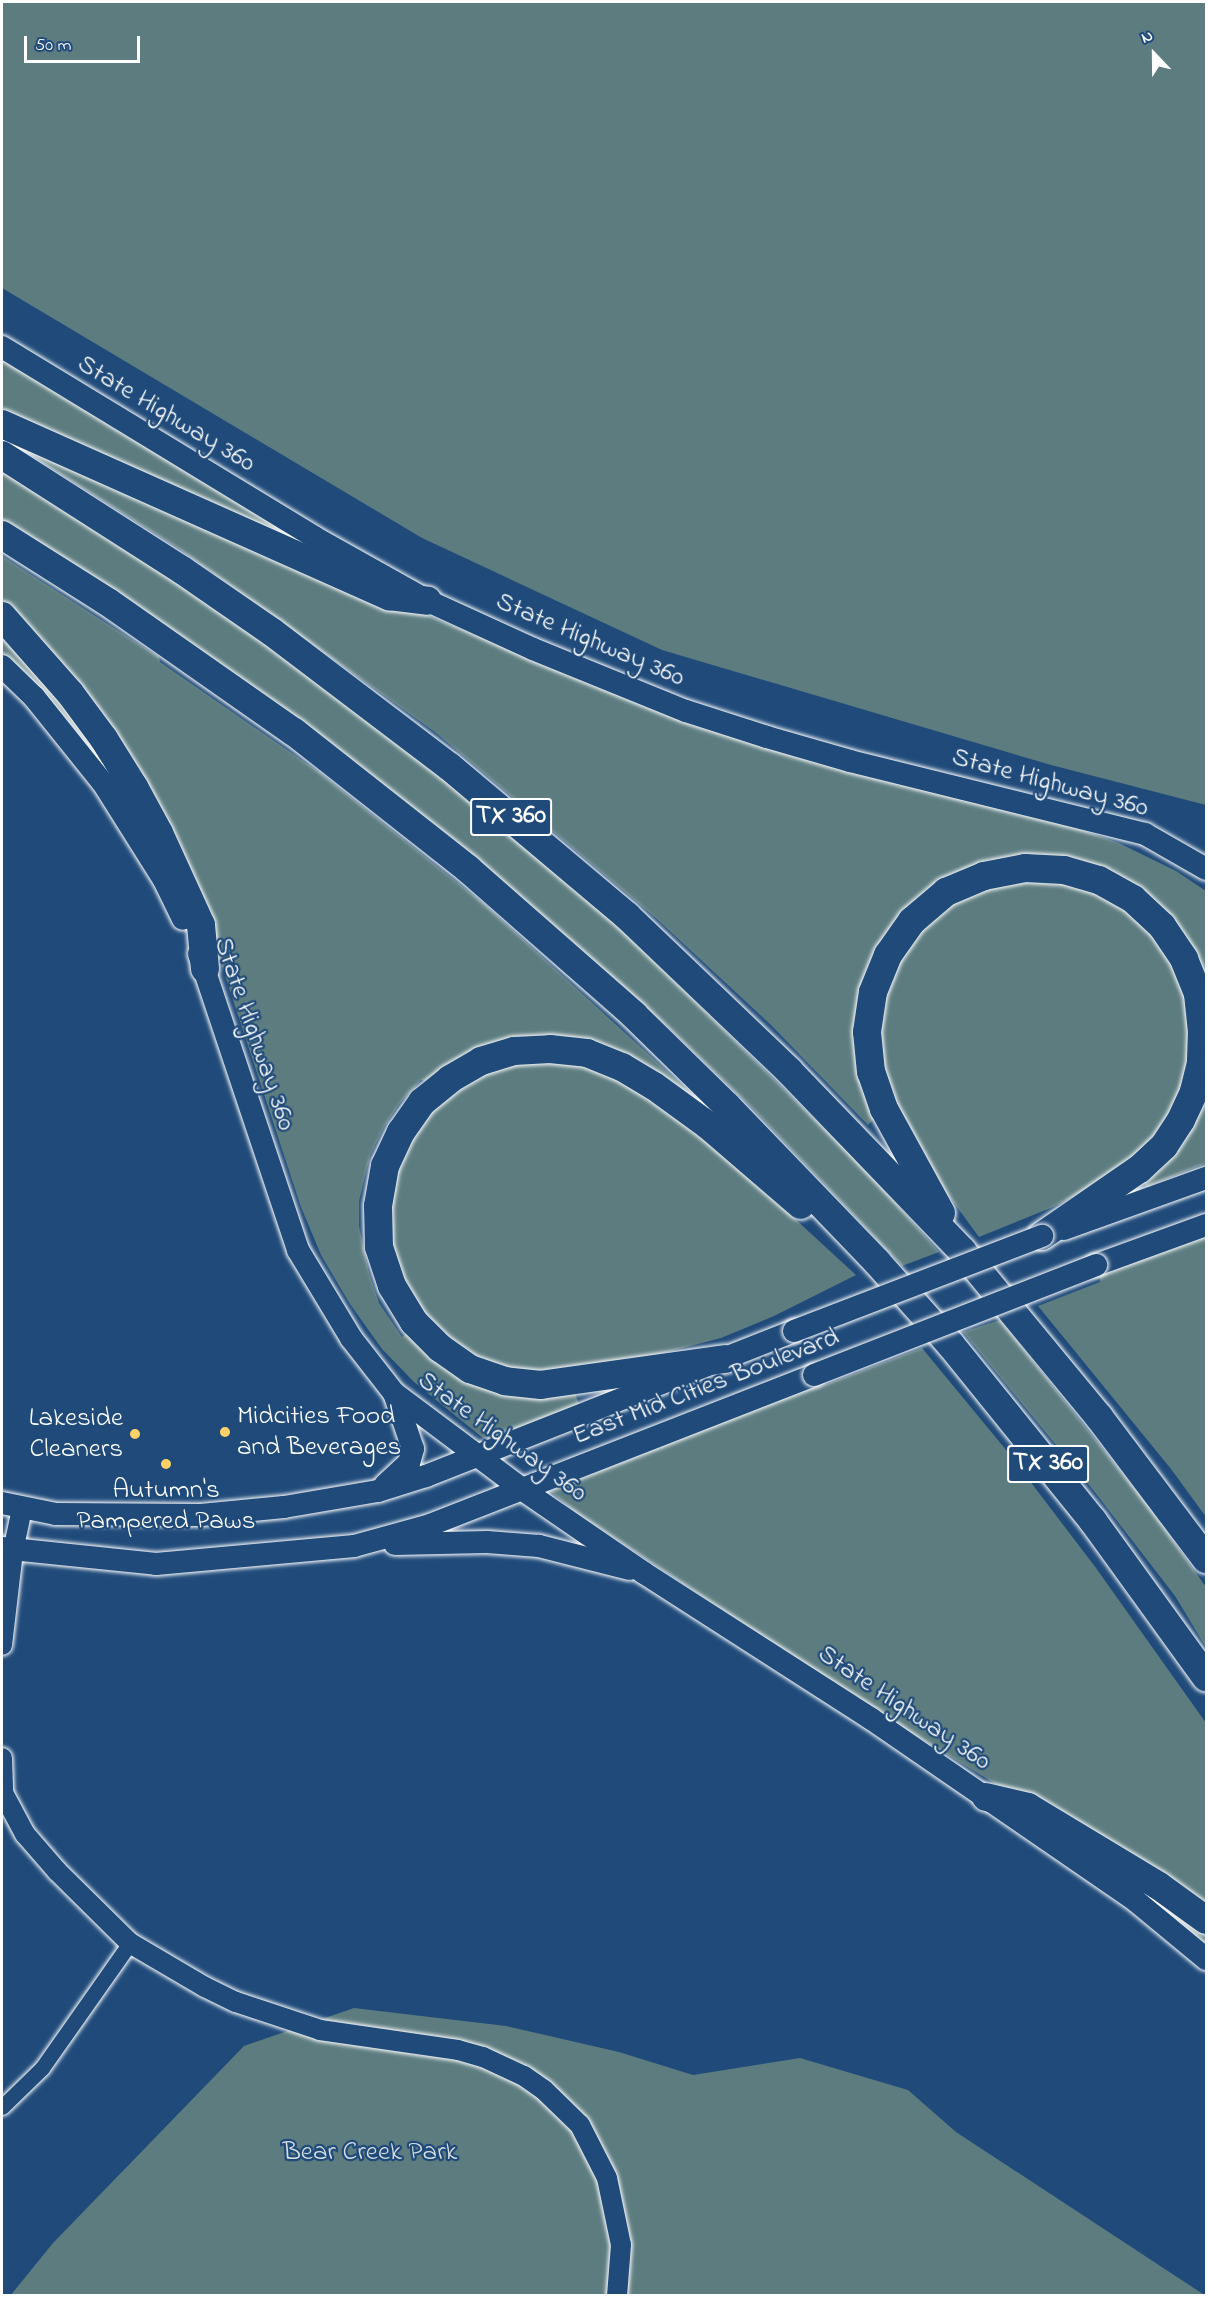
<!DOCTYPE html>
<style>
body{margin:0}
#map{position:relative;width:1208px;height:2297px;overflow:hidden;background:#1f4a7a;font-family:"Indie Flower",sans-serif}
div>[style]{position:absolute}
.green>*{inset:0;background:#5c7c80}
.roads{filter:drop-shadow(0 0 2px #fff) drop-shadow(0 0 2px #fff)}
.minor>*{height:15px;margin:-7.5px;padding:0 7.5px;transform-origin:7.5px;border-radius:7.5px;background:#1f4a7a}
.tertiary>*{height:20px;margin:-10px;padding:0 10px;transform-origin:10px;border-radius:10px;background:#1f4a7a}
.secondary>*{height:22px;margin:-11px;padding:0 11px;transform-origin:11px;border-radius:11px;background:#1f4a7a}
.motorway>*{height:28px;margin:-14px;padding:0 14px;transform-origin:14px;border-radius:14px;background:#1f4a7a}
.bridges{filter:drop-shadow(0 0 2px #fff) drop-shadow(0 0 2px #fff)}
.secondary-bridge>*{height:22px;margin:-11px;padding:0 11px;transform-origin:11px;border-radius:11px;background:#1f4a7a}
.dots>*{width:16px;height:16px;translate:-50% -50%;box-sizing:border-box;border:3px solid #1f4a7a;border-radius:50%}
span{translate:-50% -50%;white-space:nowrap;text-align:center;line-height:1.15;-webkit-text-stroke:4.5px #1f4a7a;paint-order:stroke}
.shield-label span{padding:2px 4px;background:#1f4a7a;border:2px solid;border-radius:4px;-webkit-text-stroke-width:0}
.shield-label{font-size:26px;color:#fff;font-weight:700}
.street-label{font-size:27px;color:#fff}
.poi-label{font-size:27px;color:#fff}
.left{translate:0 -50%;text-align:left}
.right{translate:-100% -50%;text-align:right}
.park-label{font-size:27px;color:#d6dedf}
.frame{position:absolute;inset:0;border:3px solid #fff;pointer-events:none}
.north{position:absolute;left:1124px;top:24px;width:60px;height:60px;-webkit-text-stroke:4px #1f4a7a;paint-order:stroke;rotate:338deg;font-size:16px;font-weight:700;line-height:24px;text-align:center;color:#fff}
.north::after{content:'';display:block;margin:auto;width:21px;height:27px;background:#fff;clip-path:polygon(50% 0,100% 100%,50% 72%,0 100%)}
.scale{position:absolute;left:24px;top:36px;width:116px;height:27px;box-sizing:border-box;border:3px solid #fff;border-top:0;padding-left:8px;font-size:18px;line-height:21px;white-space:nowrap;color:#fff;-webkit-text-stroke:4px #1f4a7a;paint-order:stroke}
</style>
<div id="map">
<div class="green">
<i style="clip-path:polygon(2px 2px,1206px 2px,1206px 805px,1051px 765px,662px 650px,422px 538px,2px 288px)"></i>
<i style="clip-path:polygon(2px 358px,307px 544px,2px 413px)"></i>
<i style="clip-path:polygon(2px 437px,623px 697px,1055px 821px,1119px 843px,1176px 871px,1206px 891px,1206px 1002px,1154px 908px,992px 865px,877px 955px,876px 1117px,868px 1125px,771px 1025px,657px 919px,435px 732px,178px 548px)"></i>
<i style="clip-path:polygon(2px 470px,186px 587px,323px 687px,410px 751px,594px 902px,867px 1171px,939px 1252px,902px 1266px,752px 1108px,667px 1026px,538px 912px,2px 521px)"></i>
<i style="clip-path:polygon(2px 556px,159px 657px,160px 662px,319px 772px,483px 903px,717px 1117px,569px 1043px,431px 1082px,421px 1080px,400px 1103px,384px 1127px,370px 1156px,359px 1201px,359px 1226px,369px 1273px,379px 1303px,402px 1337px,408px 1332px,574px 1391px,580px 1406px,490px 1439px,483px 1438px,414px 1382px,382px 1349px,350px 1304px,321px 1255px,301px 1207px,213px 939px,2px 602px)"></i>
<i style="clip-path:polygon(2px 626px,109px 765px,103px 768px,35px 687px,2px 653px)"></i>
<i style="clip-path:polygon(1039px 879px,1076px 885px,1118px 903px,1151px 930px,1179px 971px,1191px 1019px,1191px 1060px,1182px 1092px,1170px 1116px,1144px 1149px,1092px 1187px,1053px 1207px,979px 1237px,918px 1154px,901px 1122px,877px 1053px,877px 1018px,903px 949px,957px 898px,995px 884px)"></i>
<i style="clip-path:polygon(550px 1059px,586px 1065px,629px 1083px,719px 1149px,856px 1275px,774px 1316px,721px 1338px,609px 1367px,538px 1375px,469px 1357px,411px 1303px,387px 1233px,388px 1198px,413px 1129px,468px 1078px,506px 1064px)"></i>
<i style="clip-path:polygon(1206px 1075px,1206px 1163px,1146px 1187px,1142px 1178px)"></i>
<i style="clip-path:polygon(1206px 1234px,1206px 1517px,1171px 1469px,1038px 1306px,1100px 1282px,1100px 1276px)"></i>
<i style="clip-path:polygon(1000px 1320px,1146px 1503px,1206px 1587px,1206px 1647px,1175px 1596px,1094px 1491px,963px 1332px)"></i>
<i style="clip-path:polygon(922px 1348px,1007px 1451px,1096px 1568px,1206px 1723px,1206px 1911px,875px 1711px,577px 1513px,550px 1491px,812px 1386px,814px 1389px)"></i>
<i style="clip-path:polygon(1152px 1897px,1206px 1936px,1206px 1949px,1150px 1900px)"></i>
<i style="clip-path:polygon(354px 2008px,506px 2026px,619px 2052px,693px 2075px,800px 2058px,908px 2090px,956px 2132px,1206px 2296px,10px 2296px,53px 2243px,244px 2046px)"></i>
</div>
<div class="roads">
<div class="minor">
<i style="left:2px;top:2107px;width:56px;rotate:-44.3deg"></i>
<i style="left:42px;top:2068px;width:153px;rotate:-54.9deg"></i>
</div>
<div class="tertiary">
<i style="left:2px;top:1645px;width:95px;rotate:-83.3deg"></i>
<i style="left:13px;top:1551px;width:43px;rotate:-77.9deg"></i>
<i style="left:2px;top:1758px;width:35px;rotate:88deg"></i>
<i style="left:2px;top:1791px;width:49px;rotate:61.9deg"></i>
<i style="left:25px;top:1834px;width:49px;rotate:49.1deg"></i>
<i style="left:57px;top:1871px;width:103px;rotate:44.6deg"></i>
<i style="left:130px;top:1943px;width:87px;rotate:30.4deg"></i>
<i style="left:205px;top:1987px;width:34px;rotate:26deg"></i>
<i style="left:236px;top:2002px;width:89px;rotate:18.4deg"></i>
<i style="left:320px;top:2030px;width:139px;rotate:8.2deg"></i>
<i style="left:458px;top:2050px;width:26px;rotate:16deg"></i>
<i style="left:483px;top:2057px;width:45px;rotate:24.9deg"></i>
<i style="left:524px;top:2076px;width:24px;rotate:35deg"></i>
<i style="left:544px;top:2090px;width:50px;rotate:44.2deg"></i>
<i style="left:580px;top:2125px;width:59px;rotate:63deg"></i>
<i style="left:607px;top:2178px;width:68px;rotate:78.2deg"></i>
<i style="left:621px;top:2245px;width:51px;rotate:94.5deg"></i>
</div>
<div class="secondary">
<i style="left:2px;top:347px;width:365px;rotate:31.3deg"></i>
<i style="left:314px;top:537px;width:131px;rotate:29.3deg"></i>
<i style="left:428px;top:601px;width:115px;rotate:24.6deg"></i>
<i style="left:533px;top:649px;width:165px;rotate:22.1deg"></i>
<i style="left:686px;top:711px;width:85px;rotate:17.8deg"></i>
<i style="left:767px;top:737px;width:86px;rotate:16.1deg"></i>
<i style="left:850px;top:761px;width:304px;rotate:13.9deg"></i>
<i style="left:1145px;top:834px;width:70px;rotate:29.8deg"></i>
<i style="left:2px;top:666px;width:45px;rotate:44.1deg"></i>
<i style="left:34px;top:697px;width:110px;rotate:51.3deg"></i>
<i style="left:103px;top:783px;width:115px;rotate:57.8deg"></i>
<i style="left:164px;top:880px;width:43px;rotate:64deg"></i>
<i style="left:199px;top:954px;width:312px;rotate:71.5deg"></i>
<i style="left:298px;top:1250px;width:103px;rotate:58.9deg"></i>
<i style="left:351px;top:1338px;width:70px;rotate:52deg"></i>
<i style="left:394px;top:1393px;width:161px;rotate:36.9deg"></i>
<i style="left:523px;top:1490px;width:147px;rotate:34.4deg"></i>
<i style="left:644px;top:1573px;width:269px;rotate:32.7deg"></i>
<i style="left:870px;top:1718px;width:323px;rotate:34.5deg"></i>
<i style="left:1136px;top:1901px;width:91px;rotate:39.6deg"></i>
<i style="left:1064px;top:1229px;width:151px;rotate:-19.8deg"></i>
<i style="left:1096px;top:1265px;width:117px;rotate:-20deg"></i>
<i style="left:385px;top:1485px;width:33px;rotate:-43deg"></i>
<i style="left:409px;top:1463px;width:15px;rotate:-74deg"></i>
<i style="left:413px;top:1449px;width:59px;rotate:-108.7deg"></i>
<i style="left:2px;top:1503px;width:55px;rotate:11.5deg"></i>
<i style="left:56px;top:1514px;width:145px;rotate:0.4deg"></i>
<i style="left:201px;top:1515px;width:83px;rotate:-5.5deg"></i>
<i style="left:284px;top:1507px;width:95px;rotate:-9.7deg"></i>
<i style="left:378px;top:1491px;width:50px;rotate:-17.4deg"></i>
<i style="left:426px;top:1476px;width:396px;rotate:-21.5deg"></i>
<i style="left:395px;top:1544px;width:92px;rotate:-1.2deg"></i>
<i style="left:487px;top:1542px;width:52px;rotate:4.4deg"></i>
<i style="left:539px;top:1546px;width:93px;rotate:14.3deg"></i>
<i style="left:2px;top:1548px;width:155px;rotate:5.9deg"></i>
<i style="left:156px;top:1564px;width:199px;rotate:-5.2deg"></i>
<i style="left:354px;top:1546px;width:79px;rotate:-15.4deg"></i>
<i style="left:430px;top:1525px;width:412px;rotate:-21.3deg"></i>
</div>
<div class="motorway">
<i style="left:2px;top:424px;width:424px;rotate:24deg"></i>
<i style="left:389px;top:596px;width:39px;rotate:7deg"></i>
<i style="left:2px;top:455px;width:214px;rotate:32.6deg"></i>
<i style="left:182px;top:570px;width:109px;rotate:34.6deg"></i>
<i style="left:272px;top:632px;width:223px;rotate:37.2deg"></i>
<i style="left:450px;top:767px;width:231px;rotate:40.1deg"></i>
<i style="left:627px;top:916px;width:224px;rotate:43.7deg"></i>
<i style="left:789px;top:1071px;width:250px;rotate:46.1deg"></i>
<i style="left:962px;top:1251px;width:215px;rotate:50.5deg"></i>
<i style="left:1099px;top:1417px;width:178px;rotate:53deg"></i>
<i style="left:2px;top:535px;width:125px;rotate:32.3deg"></i>
<i style="left:108px;top:602px;width:227px;rotate:35deg"></i>
<i style="left:294px;top:732px;width:221px;rotate:38.2deg"></i>
<i style="left:468px;top:869px;width:221px;rotate:41.3deg"></i>
<i style="left:634px;top:1015px;width:130px;rotate:44.4deg"></i>
<i style="left:727px;top:1106px;width:216px;rotate:46.1deg"></i>
<i style="left:877px;top:1262px;width:111px;rotate:48.3deg"></i>
<i style="left:951px;top:1345px;width:226px;rotate:51.1deg"></i>
<i style="left:1093px;top:1521px;width:193px;rotate:54.1deg"></i>
<i style="left:2px;top:616px;width:103px;rotate:48.6deg"></i>
<i style="left:70px;top:693px;width:57px;rotate:53.5deg"></i>
<i style="left:104px;top:739px;width:57px;rotate:58deg"></i>
<i style="left:134px;top:787px;width:52px;rotate:61.5deg"></i>
<i style="left:159px;top:833px;width:101px;rotate:65.5deg"></i>
<i style="left:201px;top:925px;width:44px;rotate:84.8deg"></i>
<i style="left:941px;top:1213px;width:119px;rotate:-118.7deg"></i>
<i style="left:884px;top:1109px;width:39px;rotate:-109deg"></i>
<i style="left:871px;top:1072px;width:40px;rotate:-95.7deg"></i>
<i style="left:867px;top:1032px;width:40px;rotate:-81.5deg"></i>
<i style="left:873px;top:992px;width:40px;rotate:-68deg"></i>
<i style="left:888px;top:955px;width:42px;rotate:-54.8deg"></i>
<i style="left:912px;top:921px;width:45px;rotate:-40.5deg"></i>
<i style="left:946px;top:892px;width:41px;rotate:-22.8deg"></i>
<i style="left:984px;top:876px;width:42px;rotate:-11deg"></i>
<i style="left:1025px;top:868px;width:39px;rotate:3deg"></i>
<i style="left:1064px;top:870px;width:36px;rotate:16deg"></i>
<i style="left:1099px;top:880px;width:39px;rotate:29deg"></i>
<i style="left:1133px;top:899px;width:40px;rotate:43deg"></i>
<i style="left:1162px;top:926px;width:40px;rotate:56deg"></i>
<i style="left:1184px;top:959px;width:38px;rotate:68deg"></i>
<i style="left:1198px;top:994px;width:36px;rotate:84deg"></i>
<i style="left:1202px;top:1030px;width:33px;rotate:92deg"></i>
<i style="left:1201px;top:1063px;width:30px;rotate:104deg"></i>
<i style="left:1194px;top:1092px;width:31px;rotate:115deg"></i>
<i style="left:1181px;top:1120px;width:31px;rotate:123deg"></i>
<i style="left:1164px;top:1146px;width:34px;rotate:137deg"></i>
<i style="left:1139px;top:1169px;width:118px;rotate:145.4deg"></i>
<i style="left:725px;top:1359px;width:186px;rotate:172deg"></i>
<i style="left:541px;top:1385px;width:36px;rotate:-174deg"></i>
<i style="left:505px;top:1381px;width:37px;rotate:-161deg"></i>
<i style="left:470px;top:1369px;width:37px;rotate:-145deg"></i>
<i style="left:440px;top:1348px;width:37px;rotate:-135deg"></i>
<i style="left:414px;top:1322px;width:42px;rotate:-121.4deg"></i>
<i style="left:392px;top:1286px;width:41px;rotate:-108.4deg"></i>
<i style="left:379px;top:1247px;width:41px;rotate:-91.4deg"></i>
<i style="left:378px;top:1206px;width:41px;rotate:-80.1deg"></i>
<i style="left:385px;top:1166px;width:38px;rotate:-65deg"></i>
<i style="left:401px;top:1132px;width:37px;rotate:-55deg"></i>
<i style="left:422px;top:1102px;width:36px;rotate:-39deg"></i>
<i style="left:450px;top:1079px;width:36px;rotate:-30deg"></i>
<i style="left:481px;top:1061px;width:34px;rotate:-17deg"></i>
<i style="left:514px;top:1051px;width:36px;rotate:-3deg"></i>
<i style="left:550px;top:1049px;width:37px;rotate:6deg"></i>
<i style="left:587px;top:1053px;width:38px;rotate:22deg"></i>
<i style="left:622px;top:1067px;width:37px;rotate:31deg"></i>
<i style="left:654px;top:1086px;width:68px;rotate:36deg"></i>
<i style="left:709px;top:1126px;width:121px;rotate:40.7deg"></i>
<i style="left:986px;top:1797px;width:43px;rotate:13.4deg"></i>
<i style="left:1028px;top:1807px;width:153px;rotate:31.1deg"></i>
<i style="left:1159px;top:1886px;width:58px;rotate:35.9deg"></i>
</div>
</div>
<div class="bridges">
<div class="secondary-bridge">
<i style="left:794px;top:1331px;width:266px;rotate:-21deg"></i>
<i style="left:814px;top:1375px;width:303px;rotate:-21.3deg"></i>
</div>
</div>
<div class="dots">
<i style="left:225px;top:1432px;background:#ffd166"></i>
<i style="left:135px;top:1434px;background:#ffd166"></i>
<i style="left:166px;top:1464px;background:#ffd166"></i>
</div>
<div class="shield-label">
<span style="left:511px;top:817px">TX 360</span>
<span style="left:1048px;top:1464px">TX 360</span>
</div>
<div class="street-label">
<span style="left:166px;top:414px;rotate:31deg">State Highway 360</span>
<span style="left:590px;top:640px;rotate:23deg">State Highway 360</span>
<span style="left:1050px;top:783px;rotate:15deg">State Highway 360</span>
<span style="left:254px;top:1034px;rotate:71deg">State Highway 360</span>
<span style="left:706px;top:1387px;rotate:-21deg">East Mid Cities Boulevard</span>
<span style="left:502px;top:1437px;rotate:36deg">State Highway 360</span>
<span style="left:904px;top:1708px;rotate:34deg">State Highway 360</span>
</div>
<div class="poi-label">
<span class="left" style="left:237px;top:1432px">Midcities Food<br>and Beverages</span>
<span class="right" style="left:123px;top:1434px">Lakeside<br>Cleaners</span>
<span style="left:166px;top:1506px">Autumn's<br>Pampered Paws</span>
</div>
<div class="park-label">
<span style="left:370px;top:2153px">Bear Creek Park</span>
</div>
<div class="frame"></div>
<div class="north">N</div>
<div class="scale">50 m</div>
</div>
